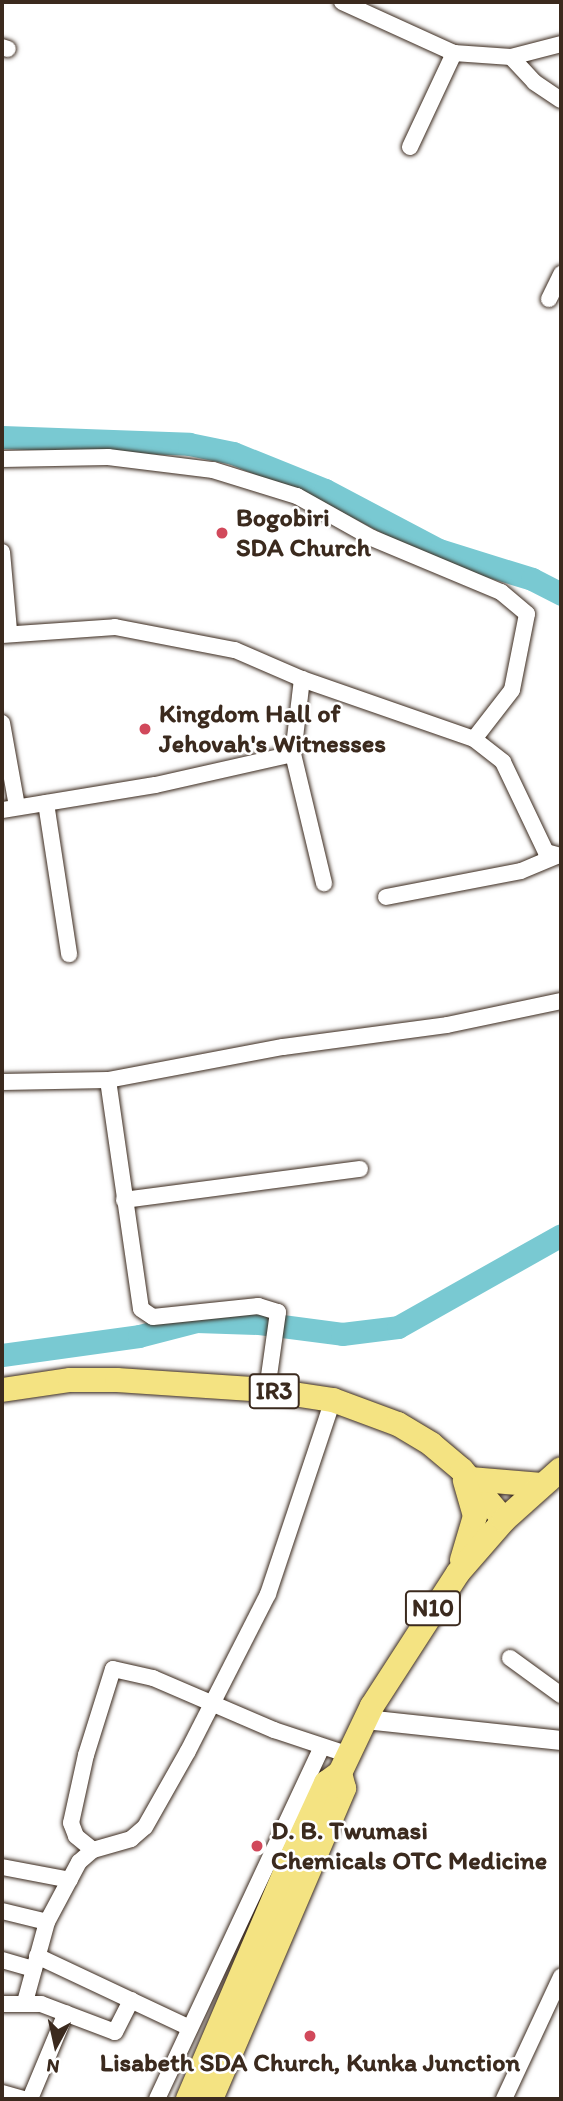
<!DOCTYPE html>
<style>
body{margin:0}
#map{position:relative;width:563px;height:2101px;overflow:hidden;background:#fff;font-family:Itim,sans-serif}
div>[style]{position:absolute}
.river>*{height:23px;margin:-11.5px;padding:0 11.5px;transform-origin:11.5px;border-radius:11.5px;background:#79c9d2}
.roads{filter:drop-shadow(0 0 2px #3b2a1e) drop-shadow(0 0 2px #3b2a1e)}
.minor>*{height:16px;margin:-8px;padding:0 8px;transform-origin:8px;border-radius:8px;background:#fff}
.tertiary>*{height:19px;margin:-9.5px;padding:0 9.5px;transform-origin:9.5px;border-radius:9.5px;background:#fff}
.primary>*{height:24px;margin:-12px;padding:0 12px;transform-origin:12px;border-radius:12px;background:#f4e382}
.dots>*{width:19px;height:19px;translate:-50% -50%;box-sizing:border-box;border:4px solid #fff;border-radius:50%}
span{translate:-50% -50%;white-space:nowrap;text-align:center;line-height:1.15;-webkit-text-stroke:5px #fff;paint-order:stroke}
.shield-label span{padding:2px 5px;background:#fff;border:2px solid;border-radius:5px;-webkit-text-stroke-width:0}
.shield-label{font-size:24px;color:#3b2a1e;font-weight:700}
.poi-label{font-size:26px;color:#3b2a1e;font-weight:700}
.left{translate:0 -50%;text-align:left}
.frame{position:absolute;inset:0;border:4px solid #3b2a1e;pointer-events:none}
.north{position:absolute;left:21px;top:2010px;width:70px;height:70px;-webkit-text-stroke:5px #fff;paint-order:stroke;rotate:188deg;font-size:19px;font-weight:700;line-height:28px;text-align:center;color:#3b2a1e}
.north::after{content:'';display:block;margin:auto;width:24px;height:32px;background:#3b2a1e;clip-path:polygon(50% 0,100% 100%,50% 72%,0 100%)}
</style>
<div id="map">
<div class="river">
<i style="left:2px;top:437px;width:187px;rotate:2.1deg"></i>
<i style="left:189px;top:444px;width:45px;rotate:11.6deg"></i>
<i style="left:233px;top:453px;width:99px;rotate:21.9deg"></i>
<i style="left:325px;top:490px;width:129px;rotate:27.8deg"></i>
<i style="left:439px;top:550px;width:97px;rotate:17.3deg"></i>
<i style="left:532px;top:579px;width:33px;rotate:27deg"></i>
<i style="left:2px;top:1355px;width:138px;rotate:-7.9deg"></i>
<i style="left:139px;top:1336px;width:59px;rotate:-14.7deg"></i>
<i style="left:196px;top:1321px;width:63px;rotate:1.8deg"></i>
<i style="left:259px;top:1323px;width:84px;rotate:7.5deg"></i>
<i style="left:342px;top:1334px;width:56px;rotate:-7.1deg"></i>
<i style="left:398px;top:1327px;width:187px;rotate:-29.4deg"></i>
</div>
<div class="roads">
<div class="minor">
<i style="left:342px;top:2px;width:123px;rotate:24.5deg"></i>
<i style="left:454px;top:53px;width:57px;rotate:4deg"></i>
<i style="left:511px;top:57px;width:52px;rotate:-14.6deg"></i>
<i style="left:2px;top:47px;width:6px;rotate:18deg"></i>
<i style="left:511px;top:57px;width:34px;rotate:47deg"></i>
<i style="left:534px;top:82px;width:32px;rotate:34deg"></i>
<i style="left:410px;top:147px;width:104px;rotate:-64.9deg"></i>
<i style="left:549px;top:299px;width:28px;rotate:-64deg"></i>
<i style="left:2px;top:459px;width:106px;rotate:-1.1deg"></i>
<i style="left:108px;top:457px;width:106px;rotate:7.1deg"></i>
<i style="left:213px;top:470px;width:88px;rotate:17.2deg"></i>
<i style="left:297px;top:496px;width:86px;rotate:29.2deg"></i>
<i style="left:372px;top:538px;width:140px;rotate:22.7deg"></i>
<i style="left:501px;top:592px;width:34px;rotate:40deg"></i>
<i style="left:527px;top:614px;width:77px;rotate:101.2deg"></i>
<i style="left:512px;top:690px;width:62px;rotate:127.8deg"></i>
<i style="left:474px;top:739px;width:182px;rotate:-160.8deg"></i>
<i style="left:2px;top:552px;width:79px;rotate:84.9deg"></i>
<i style="left:2px;top:635px;width:113px;rotate:-4deg"></i>
<i style="left:115px;top:627px;width:122px;rotate:10.9deg"></i>
<i style="left:235px;top:650px;width:73px;rotate:23.4deg"></i>
<i style="left:302px;top:679px;width:76px;rotate:96.8deg"></i>
<i style="left:293px;top:754px;width:141px;rotate:167.3deg"></i>
<i style="left:155px;top:785px;width:155px;rotate:170.7deg"></i>
<i style="left:2px;top:723px;width:84px;rotate:79.8deg"></i>
<i style="left:474px;top:739px;width:37px;rotate:38deg"></i>
<i style="left:503px;top:762px;width:100px;rotate:64.5deg"></i>
<i style="left:546px;top:852px;width:16px;rotate:15deg"></i>
<i style="left:293px;top:754px;width:133px;rotate:76.5deg"></i>
<i style="left:46px;top:803px;width:153px;rotate:81.3deg"></i>
<i style="left:386px;top:897px;width:137px;rotate:-10.9deg"></i>
<i style="left:521px;top:871px;width:39px;rotate:-23deg"></i>
<i style="left:108px;top:1080px;width:231px;rotate:81.8deg"></i>
<i style="left:141px;top:1309px;width:14px;rotate:34deg"></i>
<i style="left:153px;top:1317px;width:106px;rotate:-6deg"></i>
<i style="left:258px;top:1306px;width:21px;rotate:17deg"></i>
<i style="left:278px;top:1312px;width:79px;rotate:98deg"></i>
<i style="left:2px;top:1082px;width:106px;rotate:-1.1deg"></i>
<i style="left:108px;top:1080px;width:178px;rotate:-10.7deg"></i>
<i style="left:283px;top:1047px;width:165px;rotate:-7.6deg"></i>
<i style="left:447px;top:1025px;width:116px;rotate:-11.9deg"></i>
<i style="left:124px;top:1200px;width:238px;rotate:-7.5deg"></i>
<i style="left:510px;top:1658px;width:63px;rotate:36deg"></i>
<i style="left:93px;top:1850px;width:22px;rotate:-141deg"></i>
<i style="left:76px;top:1836px;width:14px;rotate:-111deg"></i>
<i style="left:71px;top:1823px;width:70px;rotate:-77.6deg"></i>
<i style="left:86px;top:1755px;width:90px;rotate:-72.6deg"></i>
<i style="left:113px;top:1669px;width:41px;rotate:12.7deg"></i>
<i style="left:153px;top:1678px;width:132px;rotate:23.3deg"></i>
<i style="left:274px;top:1730px;width:79px;rotate:18.4deg"></i>
<i style="left:2px;top:1867px;width:69px;rotate:10.8deg"></i>
<i style="left:2px;top:1911px;width:46px;rotate:13.7deg"></i>
<i style="left:37px;top:1956px;width:169px;rotate:25.2deg"></i>
<i style="left:2px;top:1960px;width:33px;rotate:16deg"></i>
<i style="left:25px;top:2002px;width:83px;rotate:-74.6deg"></i>
<i style="left:47px;top:1922px;width:68px;rotate:-61.9deg"></i>
<i style="left:79px;top:1862px;width:18px;rotate:-41deg"></i>
<i style="left:93px;top:1850px;width:40px;rotate:-16deg"></i>
<i style="left:131px;top:1839px;width:18px;rotate:-41deg"></i>
<i style="left:145px;top:1827px;width:87px;rotate:-60.5deg"></i>
<i style="left:188px;top:1751px;width:176px;rotate:-63deg"></i>
<i style="left:268px;top:1594px;width:205px;rotate:-71.5deg"></i>
<i style="left:2px;top:2004px;width:39px"></i>
<i style="left:41px;top:2004px;width:79px;rotate:20.7deg"></i>
<i style="left:115px;top:2032px;width:36px;rotate:-63deg"></i>
<i style="left:2px;top:2093px;width:22px;rotate:16deg"></i>
<i style="left:30px;top:2099px;width:93px;rotate:-67.3deg"></i>
<i style="left:157px;top:2099px;width:389px;rotate:-64.9deg"></i>
<i style="left:504px;top:2099px;width:135px;rotate:-65deg"></i>
</div>
<div class="tertiary">
<i style="left:365px;top:1719px;width:197px;rotate:6.1deg"></i>
</div>
<div class="primary">
<i style="left:2px;top:1390px;width:69px;rotate:-8.4deg"></i>
<i style="left:70px;top:1380px;width:47px"></i>
<i style="left:117px;top:1380px;width:150px;rotate:3.8deg"></i>
<i style="left:267px;top:1390px;width:67px;rotate:8.6deg"></i>
<i style="left:333px;top:1400px;width:69px;rotate:20.3deg"></i>
<i style="left:398px;top:1424px;width:39px;rotate:31deg"></i>
<i style="left:431px;top:1444px;width:40px;rotate:40deg"></i>
<i style="left:462px;top:1470px;width:65px;rotate:50deg"></i>
<i style="left:470px;top:1479px;width:72px;rotate:4.8deg"></i>
<i style="left:462px;top:1560px;width:46px;rotate:-73.5deg"></i>
<i style="left:475px;top:1516px;width:37px;rotate:-106deg"></i>
<i style="left:188px;top:2099px;width:261px;rotate:-66.8deg"></i>
<i style="left:291px;top:1859px;width:84px;rotate:-65.3deg"></i>
<i style="left:326px;top:1783px;width:17px;rotate:-36deg"></i>
<i style="left:340px;top:1773px;width:74px;rotate:-64.5deg"></i>
<i style="left:372px;top:1706px;width:158px;rotate:-57.1deg"></i>
<i style="left:458px;top:1573px;width:70px;rotate:-49deg"></i>
<i style="left:504px;top:1520px;width:76px;rotate:-41.8deg"></i>
<i style="left:211px;top:2099px;width:338px;rotate:-66.8deg"></i>
<i style="left:344px;top:1788px;width:16px;rotate:-105deg"></i>
</div>
</div>
<div class="dots">
<i style="left:222px;top:533px;background:#d1495b"></i>
<i style="left:145px;top:729px;background:#d1495b"></i>
<i style="left:257px;top:1846px;background:#d1495b"></i>
<i style="left:310px;top:2036px;background:#d1495b"></i>
</div>
<div class="shield-label">
<span style="left:274px;top:1391px">IR3</span>
<span style="left:433px;top:1608px">N10</span>
</div>
<div class="poi-label">
<span class="left" style="left:236px;top:533px">Bogobiri<br>SDA Church</span>
<span class="left" style="left:159px;top:729px">Kingdom Hall of<br>Jehovah's Witnesses</span>
<span class="left" style="left:271px;top:1846px">D. B. Twumasi<br>Chemicals OTC Medicine</span>
<span style="left:310px;top:2063px">Lisabeth SDA Church, Kunka Junction</span>
</div>
<div class="frame"></div>
<div class="north">N</div>
</div>
